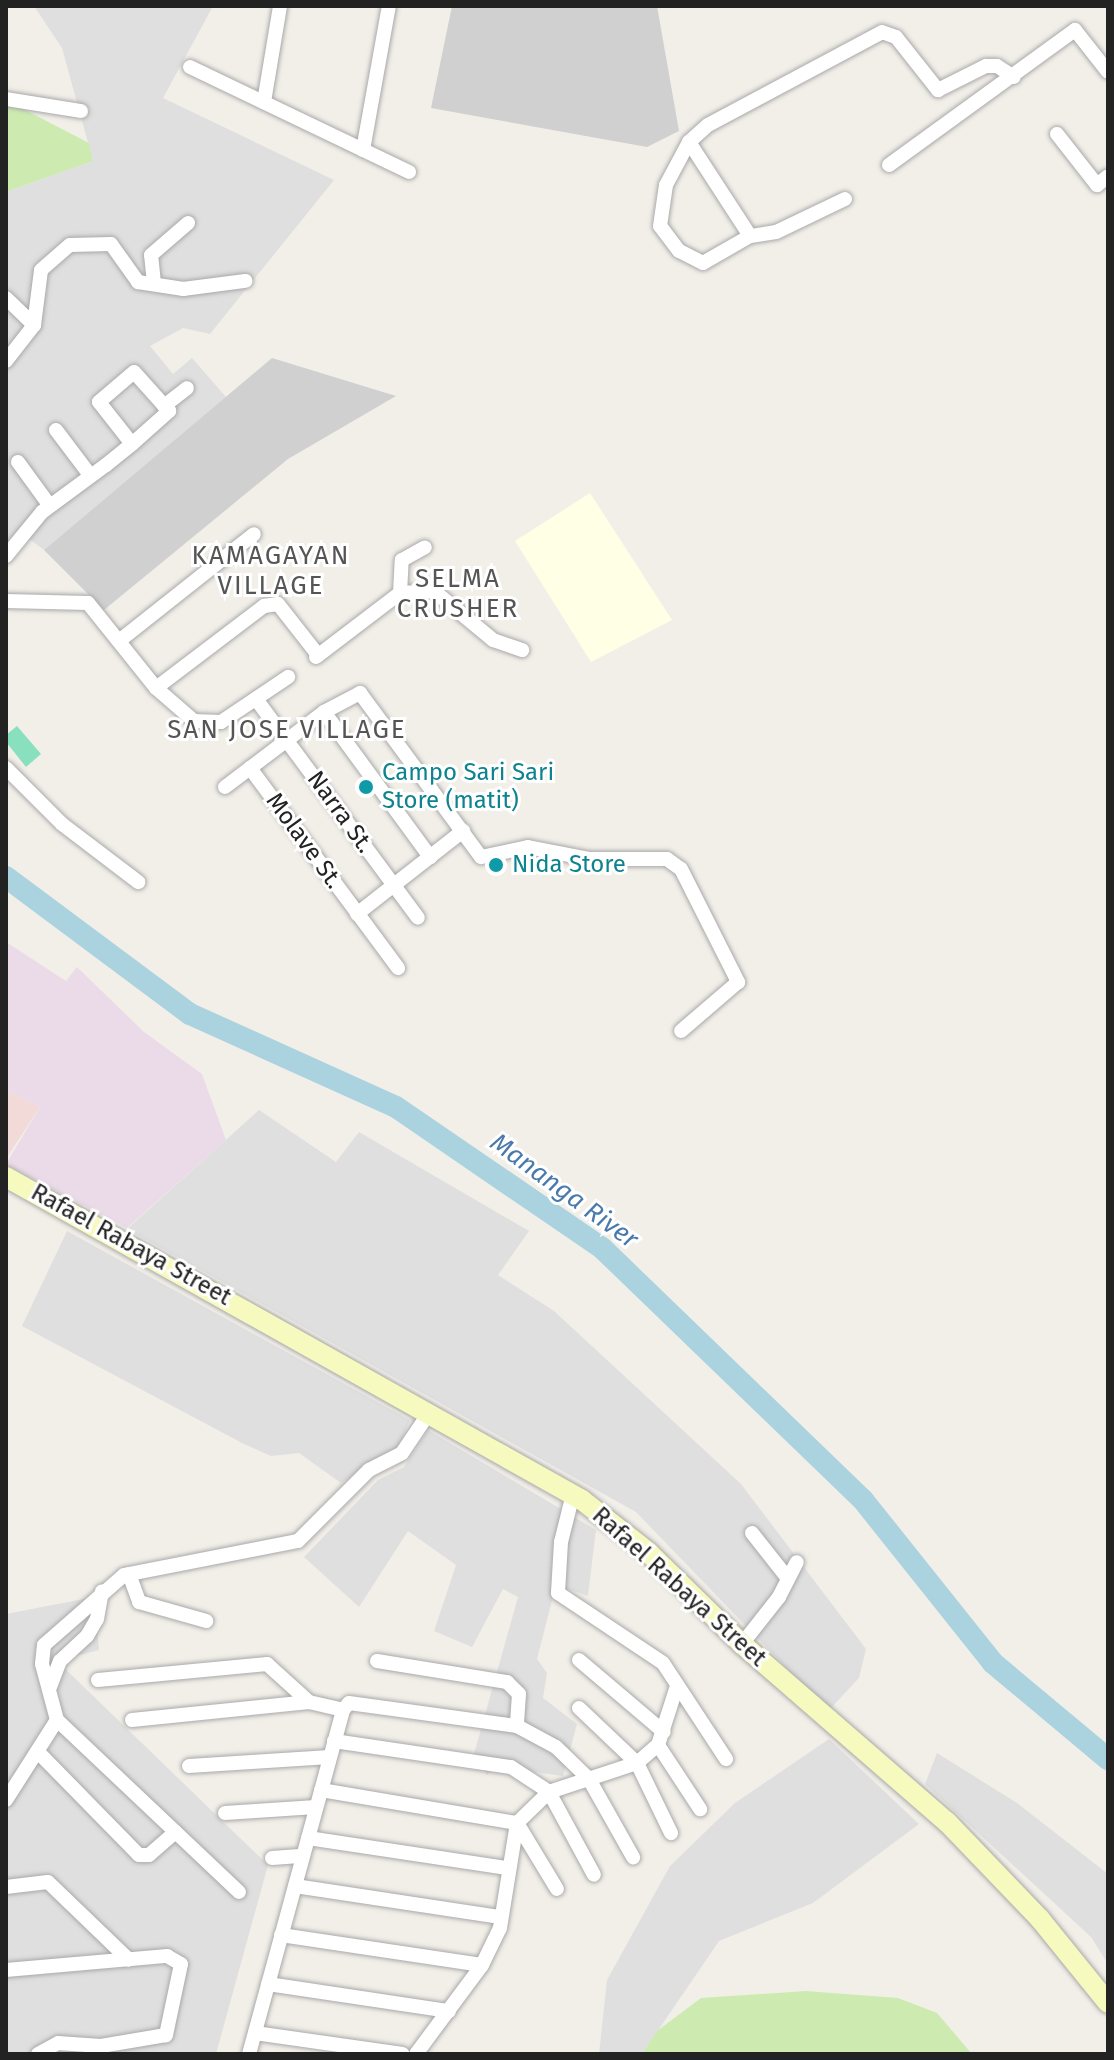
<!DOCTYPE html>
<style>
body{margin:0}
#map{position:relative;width:1114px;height:2060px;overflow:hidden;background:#f2efe9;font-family:"Fira Sans",sans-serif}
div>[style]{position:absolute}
.residential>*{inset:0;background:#e0dfdf}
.commercial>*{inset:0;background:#f2dad9}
.industrial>*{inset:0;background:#ebdbe8}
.education>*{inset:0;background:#ffffe5}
.religious>*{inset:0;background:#d0d0d0}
.grass>*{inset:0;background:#cdebb0}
.pitch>*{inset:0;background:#88e0be}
.river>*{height:22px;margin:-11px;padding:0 11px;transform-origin:11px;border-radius:11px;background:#aad3df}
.roads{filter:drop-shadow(0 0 2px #a9a9a9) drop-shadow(0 0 2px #a9a9a9)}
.street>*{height:14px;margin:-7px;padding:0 7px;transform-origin:7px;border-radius:7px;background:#fff}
.secondary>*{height:20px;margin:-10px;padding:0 10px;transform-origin:10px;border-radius:10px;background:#f7fabf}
.dots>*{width:22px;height:22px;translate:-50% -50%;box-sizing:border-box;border:4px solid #fff;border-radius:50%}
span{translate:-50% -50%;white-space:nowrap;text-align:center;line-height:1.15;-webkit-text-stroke:6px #fff;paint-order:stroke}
.culture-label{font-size:24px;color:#0d838f}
.left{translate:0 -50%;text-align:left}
.street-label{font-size:24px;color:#222}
.neighbourhood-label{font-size:26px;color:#555;letter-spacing:2px}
.water-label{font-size:26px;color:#4a7aab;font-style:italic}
.frame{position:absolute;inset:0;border:8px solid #222;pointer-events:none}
</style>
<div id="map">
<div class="residential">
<i style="clip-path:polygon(34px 6px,213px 6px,163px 98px,334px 180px,210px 334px,183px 328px,150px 346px,173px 374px,192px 358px,226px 397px,44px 550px,20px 532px,6px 546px,6px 192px,93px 161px,62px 48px)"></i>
<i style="clip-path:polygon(259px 1110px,336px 1162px,359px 1132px,529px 1231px,498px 1275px,554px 1311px,741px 1484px,866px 1649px,859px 1678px,828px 1711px,636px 1512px,127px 1229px)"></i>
<i style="clip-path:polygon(67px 1231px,410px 1420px,399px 1446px,341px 1483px,299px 1453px,271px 1456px,244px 1444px,22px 1326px)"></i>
<i style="clip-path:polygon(428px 1430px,596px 1530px,588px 1596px,556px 1585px,537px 1659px,547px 1673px,543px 1698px,577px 1724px,563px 1776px,497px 1767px,487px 1775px,474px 1754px,518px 1597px,503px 1589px,472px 1647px,434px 1631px,456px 1565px,408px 1531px,359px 1607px,304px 1557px,378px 1480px,404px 1467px)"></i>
<i style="clip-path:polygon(94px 1597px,99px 1650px,57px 1661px,268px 1865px,216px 2054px,6px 2054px,6px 1614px)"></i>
<i style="clip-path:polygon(829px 1739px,919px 1824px,813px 1903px,719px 1941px,642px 2054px,599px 2054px,607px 1980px,670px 1866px,735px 1803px)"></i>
<i style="clip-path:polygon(937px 1753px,1017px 1803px,1108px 1874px,1108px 1964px,1091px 1937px,925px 1784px)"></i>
</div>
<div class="commercial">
<i style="clip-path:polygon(6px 1090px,40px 1107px,6px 1159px)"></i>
</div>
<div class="industrial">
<i style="clip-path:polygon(6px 942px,66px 981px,77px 967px,144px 1032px,202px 1074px,226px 1140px,127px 1228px,6px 1164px,40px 1107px,6px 1090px)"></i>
</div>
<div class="education">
<i style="clip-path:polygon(590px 493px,672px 620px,591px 662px,515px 541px)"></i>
</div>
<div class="religious">
<i style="clip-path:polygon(452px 6px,657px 6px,679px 131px,647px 147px,431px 108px)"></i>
<i style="clip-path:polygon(272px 358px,396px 396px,288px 459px,104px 610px,44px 550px)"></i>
</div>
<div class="grass">
<i style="clip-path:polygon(6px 100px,89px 143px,93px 161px,6px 192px)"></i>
<i style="clip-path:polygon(806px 1991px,898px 1998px,937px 2013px,972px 2054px,642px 2054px,657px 2031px,701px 1998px)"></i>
</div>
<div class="pitch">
<i style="clip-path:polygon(17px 726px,41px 754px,26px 767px,6px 742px,6px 735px)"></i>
</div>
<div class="river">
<i style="left:6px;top:877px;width:229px;rotate:36.7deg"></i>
<i style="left:190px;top:1014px;width:226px;rotate:24.3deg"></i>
<i style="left:396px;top:1107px;width:250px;rotate:34.4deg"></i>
<i style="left:602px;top:1248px;width:363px;rotate:44deg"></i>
<i style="left:863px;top:1500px;width:208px;rotate:51.4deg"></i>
<i style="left:993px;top:1663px;width:150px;rotate:39.9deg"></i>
</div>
<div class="roads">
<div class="street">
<i style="left:190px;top:67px;width:243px;rotate:25.6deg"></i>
<i style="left:6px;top:99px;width:76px;rotate:9.1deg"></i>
<i style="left:264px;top:102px;width:97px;rotate:-80.5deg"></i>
<i style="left:1057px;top:134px;width:65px;rotate:51.9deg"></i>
<i style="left:1097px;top:185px;width:14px;rotate:-39deg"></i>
<i style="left:689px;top:142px;width:112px;rotate:57deg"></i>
<i style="left:363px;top:150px;width:146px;rotate:-79.8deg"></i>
<i style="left:889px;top:165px;width:230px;rotate:-36deg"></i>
<i style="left:1075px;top:30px;width:53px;rotate:51.8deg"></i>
<i style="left:845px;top:199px;width:76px;rotate:154.4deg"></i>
<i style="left:776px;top:232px;width:26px;rotate:171deg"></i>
<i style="left:750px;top:236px;width:54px;rotate:150.1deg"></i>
<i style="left:703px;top:263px;width:27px;rotate:-153deg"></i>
<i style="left:679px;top:251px;width:31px;rotate:-127deg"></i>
<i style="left:660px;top:226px;width:41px;rotate:-81.7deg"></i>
<i style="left:666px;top:185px;width:49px;rotate:-61.9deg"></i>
<i style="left:689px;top:142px;width:25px;rotate:-42deg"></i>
<i style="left:708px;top:125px;width:197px;rotate:-28.1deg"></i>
<i style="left:882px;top:32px;width:15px;rotate:20deg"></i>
<i style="left:896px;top:37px;width:68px;rotate:51.6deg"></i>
<i style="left:938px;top:90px;width:54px;rotate:-26.6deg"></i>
<i style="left:986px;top:66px;width:11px"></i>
<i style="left:997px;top:66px;width:20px;rotate:33deg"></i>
<i style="left:154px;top:283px;width:28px;rotate:-96deg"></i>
<i style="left:151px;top:255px;width:49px;rotate:-40.9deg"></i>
<i style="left:6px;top:298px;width:39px;rotate:44deg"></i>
<i style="left:6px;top:361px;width:46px;rotate:-52.1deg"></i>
<i style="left:34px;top:325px;width:55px;rotate:-82.7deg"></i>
<i style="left:41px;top:270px;width:38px;rotate:-41deg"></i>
<i style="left:70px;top:245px;width:41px;rotate:-1.4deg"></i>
<i style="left:111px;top:244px;width:47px;rotate:54.6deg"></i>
<i style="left:138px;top:282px;width:46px;rotate:8.8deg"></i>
<i style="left:183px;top:289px;width:63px;rotate:-7.4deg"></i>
<i style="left:164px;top:406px;width:29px;rotate:-38deg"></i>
<i style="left:56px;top:430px;width:56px;rotate:52.9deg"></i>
<i style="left:18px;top:462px;width:54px;rotate:54deg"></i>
<i style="left:6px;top:556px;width:57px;rotate:-50.7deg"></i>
<i style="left:42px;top:512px;width:79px;rotate:-36.3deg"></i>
<i style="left:106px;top:465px;width:33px;rotate:-39deg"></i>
<i style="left:132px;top:444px;width:50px;rotate:-41.7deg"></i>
<i style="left:169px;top:411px;width:52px;rotate:-131.9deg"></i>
<i style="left:134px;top:372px;width:46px;rotate:139.4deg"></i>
<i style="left:99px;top:402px;width:53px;rotate:51.8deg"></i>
<i style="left:400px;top:593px;width:33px;rotate:-87deg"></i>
<i style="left:402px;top:560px;width:26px;rotate:-29deg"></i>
<i style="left:6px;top:601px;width:82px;rotate:1.4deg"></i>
<i style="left:88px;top:603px;width:109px;rotate:51.3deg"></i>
<i style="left:156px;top:688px;width:50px;rotate:41deg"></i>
<i style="left:194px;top:721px;width:27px;rotate:2deg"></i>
<i style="left:221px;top:722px;width:81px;rotate:-33.9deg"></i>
<i style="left:119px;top:641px;width:172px;rotate:-38.4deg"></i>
<i style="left:316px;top:657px;width:106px;rotate:-37.3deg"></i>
<i style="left:400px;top:593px;width:34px;rotate:-3deg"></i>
<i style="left:434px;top:591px;width:77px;rotate:39.7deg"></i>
<i style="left:493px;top:640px;width:31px;rotate:19deg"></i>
<i style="left:156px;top:688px;width:136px;rotate:-37.2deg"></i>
<i style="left:264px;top:606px;width:14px;rotate:-8deg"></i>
<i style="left:278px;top:604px;width:65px;rotate:51.9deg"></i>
<i style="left:256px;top:699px;width:272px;rotate:53.5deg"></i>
<i style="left:324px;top:712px;width:180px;rotate:53.8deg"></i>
<i style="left:6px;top:768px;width:79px;rotate:45deg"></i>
<i style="left:62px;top:824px;width:96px;rotate:37.3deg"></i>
<i style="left:250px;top:768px;width:249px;rotate:53.5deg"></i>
<i style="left:225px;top:787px;width:124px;rotate:-37.1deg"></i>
<i style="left:324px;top:712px;width:41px;rotate:-27.8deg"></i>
<i style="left:360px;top:693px;width:204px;rotate:53.6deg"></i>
<i style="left:481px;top:857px;width:48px;rotate:-12deg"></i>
<i style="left:528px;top:847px;width:63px;rotate:11deg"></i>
<i style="left:590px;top:859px;width:77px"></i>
<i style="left:667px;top:859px;width:17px;rotate:36deg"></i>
<i style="left:681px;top:869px;width:127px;rotate:63.2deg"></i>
<i style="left:738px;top:982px;width:75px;rotate:139.3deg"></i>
<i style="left:357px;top:914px;width:135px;rotate:-38.1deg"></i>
<i style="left:573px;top:1494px;width:49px;rotate:104deg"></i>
<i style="left:561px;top:1542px;width:51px;rotate:93.4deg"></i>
<i style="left:558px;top:1593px;width:126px;rotate:33.7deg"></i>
<i style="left:663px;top:1663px;width:115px;rotate:56.7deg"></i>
<i style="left:752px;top:1533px;width:55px;rotate:51.7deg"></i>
<i style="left:129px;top:1574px;width:30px;rotate:70deg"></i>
<i style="left:139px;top:1602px;width:70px;rotate:15.8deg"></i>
<i style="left:742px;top:1644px;width:60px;rotate:-51.8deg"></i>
<i style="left:779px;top:1597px;width:39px;rotate:-63deg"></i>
<i style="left:579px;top:1660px;width:111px;rotate:40.3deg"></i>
<i style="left:377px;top:1661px;width:132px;rotate:9.2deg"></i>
<i style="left:507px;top:1682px;width:17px;rotate:45deg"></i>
<i style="left:519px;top:1694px;width:32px;rotate:94deg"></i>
<i style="left:98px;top:1680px;width:170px;rotate:-5.4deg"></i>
<i style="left:267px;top:1664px;width:57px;rotate:42.1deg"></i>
<i style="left:50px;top:1687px;width:28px;rotate:-69deg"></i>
<i style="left:60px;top:1661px;width:37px;rotate:-43deg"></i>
<i style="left:87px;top:1636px;width:20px;rotate:-60deg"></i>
<i style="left:97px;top:1619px;width:28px;rotate:-80deg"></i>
<i style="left:579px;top:1708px;width:80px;rotate:43.5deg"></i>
<i style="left:637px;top:1763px;width:78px;rotate:64.1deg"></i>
<i style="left:132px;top:1720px;width:178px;rotate:-5.8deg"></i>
<i style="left:309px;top:1702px;width:35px;rotate:13deg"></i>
<i style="left:334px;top:1741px;width:179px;rotate:8.4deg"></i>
<i style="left:511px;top:1767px;width:45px;rotate:33.3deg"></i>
<i style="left:549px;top:1792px;width:94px;rotate:61.5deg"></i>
<i style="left:658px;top:1745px;width:77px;rotate:56.7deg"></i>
<i style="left:38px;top:1752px;width:144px;rotate:45.6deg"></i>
<i style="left:139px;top:1855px;width:10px"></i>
<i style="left:149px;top:1855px;width:35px;rotate:-41deg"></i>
<i style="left:189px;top:1766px;width:141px;rotate:-3.7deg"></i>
<i style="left:321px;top:1790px;width:199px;rotate:9.6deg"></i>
<i style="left:517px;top:1823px;width:77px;rotate:58.8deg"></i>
<i style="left:6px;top:1800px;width:95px;rotate:-57.5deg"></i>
<i style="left:225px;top:1813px;width:91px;rotate:-3.8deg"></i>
<i style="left:308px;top:1838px;width:200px;rotate:8.6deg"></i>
<i style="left:272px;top:1858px;width:31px;rotate:-4deg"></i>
<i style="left:295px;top:1886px;width:208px;rotate:8.6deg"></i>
<i style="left:6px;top:1887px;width:42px;rotate:-6.8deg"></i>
<i style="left:48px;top:1882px;width:112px;rotate:43.9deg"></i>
<i style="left:239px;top:1892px;width:250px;rotate:-136.6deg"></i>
<i style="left:57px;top:1720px;width:58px;rotate:-105deg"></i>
<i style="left:42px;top:1664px;width:19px;rotate:-84deg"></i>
<i style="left:44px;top:1645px;width:106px;rotate:-41.2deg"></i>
<i style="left:124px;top:1575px;width:177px;rotate:-11.1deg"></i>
<i style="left:298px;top:1541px;width:100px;rotate:-45deg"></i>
<i style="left:369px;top:1470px;width:37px;rotate:-27deg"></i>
<i style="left:402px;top:1453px;width:48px;rotate:-56deg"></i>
<i style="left:281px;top:1935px;width:203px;rotate:8.5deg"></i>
<i style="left:6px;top:1970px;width:162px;rotate:-5deg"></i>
<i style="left:167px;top:1956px;width:16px;rotate:30deg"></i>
<i style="left:181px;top:1964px;width:73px;rotate:101.9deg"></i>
<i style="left:166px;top:2035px;width:66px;rotate:170.4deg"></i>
<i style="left:101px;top:2046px;width:43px;rotate:-176deg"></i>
<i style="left:58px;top:2043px;width:23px;rotate:151deg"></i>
<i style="left:268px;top:1984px;width:183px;rotate:8.5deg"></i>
<i style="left:255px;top:2033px;width:149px;rotate:8.1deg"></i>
<i style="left:249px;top:2054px;width:357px;rotate:-74.7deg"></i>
<i style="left:343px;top:1710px;width:9px;rotate:-49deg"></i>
<i style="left:349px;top:1703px;width:170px;rotate:7.8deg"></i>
<i style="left:517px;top:1726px;width:44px;rotate:28.3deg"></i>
<i style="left:556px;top:1747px;width:46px;rotate:44.1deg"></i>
<i style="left:589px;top:1779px;width:90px;rotate:60.6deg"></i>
<i style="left:416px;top:2054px;width:111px;rotate:-53.4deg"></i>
<i style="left:482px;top:1965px;width:41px;rotate:-64.1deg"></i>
<i style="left:500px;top:1928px;width:106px;rotate:-80.8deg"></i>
<i style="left:517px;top:1823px;width:45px;rotate:-44.1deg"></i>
<i style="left:549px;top:1792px;width:93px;rotate:-18.2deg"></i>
<i style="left:637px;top:1763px;width:28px;rotate:-41deg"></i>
<i style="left:658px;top:1745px;width:59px;rotate:-72.2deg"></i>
</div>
<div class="secondary">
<i style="left:6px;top:1177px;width:660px;rotate:29.28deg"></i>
<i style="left:582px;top:1500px;width:84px;rotate:38.2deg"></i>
<i style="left:648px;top:1552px;width:132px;rotate:44.4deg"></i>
<i style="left:742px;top:1644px;width:271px;rotate:41deg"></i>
<i style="left:947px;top:1822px;width:134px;rotate:46.2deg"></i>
<i style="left:1040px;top:1919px;width:108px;rotate:51deg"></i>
</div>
</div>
<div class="dots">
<i style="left:366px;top:787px;background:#0f9aa8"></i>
<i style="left:496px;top:865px;background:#0f9aa8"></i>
</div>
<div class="culture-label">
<span class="left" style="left:382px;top:787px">Campo Sari Sari<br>Store (matit)</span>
<span class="left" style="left:512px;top:865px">Nida Store</span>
</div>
<div class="street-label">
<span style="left:340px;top:812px;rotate:54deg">Narra St.</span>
<span style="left:304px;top:841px;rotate:54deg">Molave St.</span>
<span style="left:131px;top:1245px;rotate:29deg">Rafael Rabaya Street</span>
<span style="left:679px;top:1587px;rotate:42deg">Rafael Rabaya Street</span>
</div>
<div class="neighbourhood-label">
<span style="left:271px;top:571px">KAMAGAYAN<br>VILLAGE</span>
<span style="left:458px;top:594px">SELMA<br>CRUSHER</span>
<span style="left:287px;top:730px">SAN JOSE VILLAGE</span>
</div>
<div class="water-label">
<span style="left:564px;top:1191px;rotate:36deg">Mananga River</span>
</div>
<div class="frame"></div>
</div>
